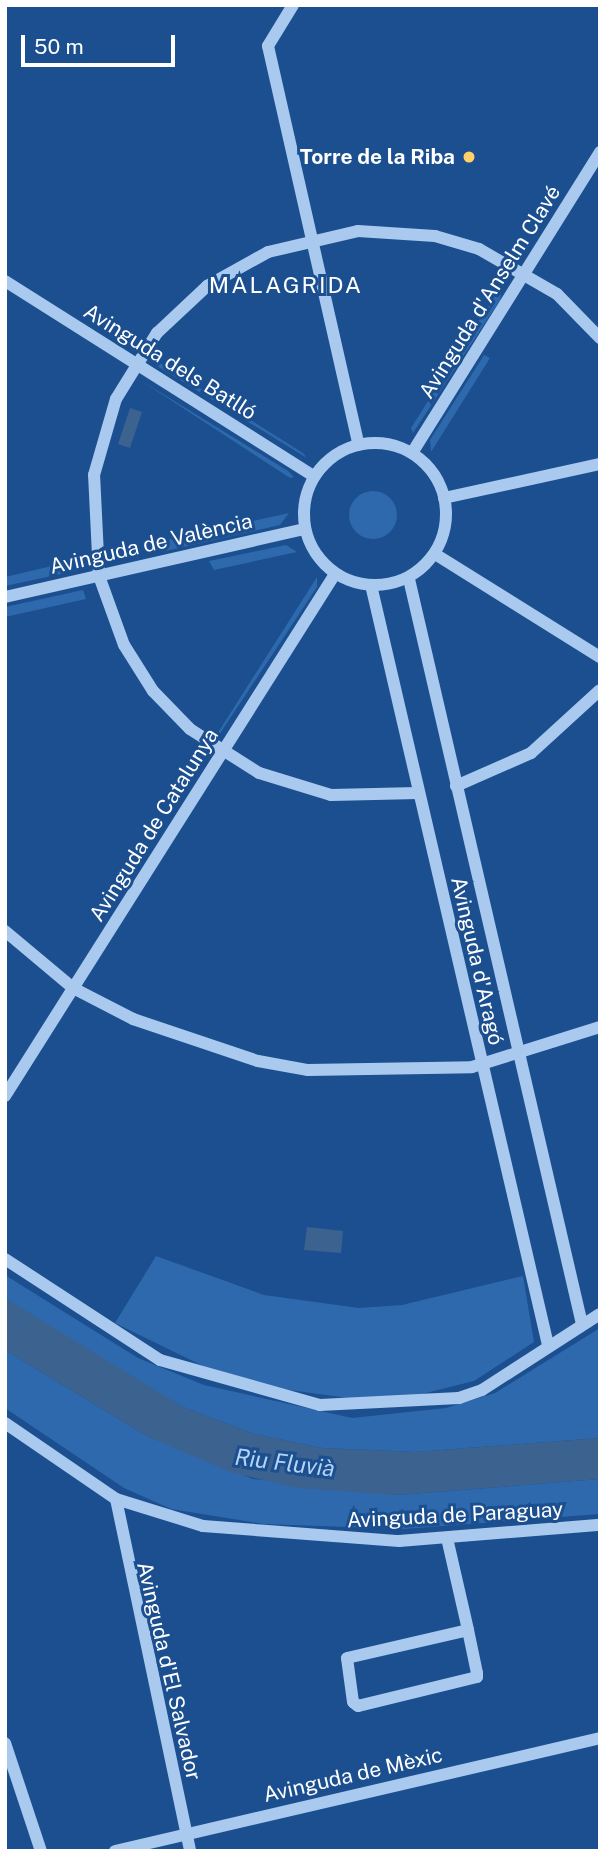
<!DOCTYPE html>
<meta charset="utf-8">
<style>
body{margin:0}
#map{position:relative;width:605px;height:1856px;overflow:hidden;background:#1b4f8f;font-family:"Public Sans",sans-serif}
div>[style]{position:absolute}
.green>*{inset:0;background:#2e69ad}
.round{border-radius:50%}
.water>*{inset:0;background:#3c6290}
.minor>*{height:12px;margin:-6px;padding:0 6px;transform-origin:6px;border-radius:6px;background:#a9c9ee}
.minor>.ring{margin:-6px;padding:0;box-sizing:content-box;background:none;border:12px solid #a9c9ee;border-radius:50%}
.dots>*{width:19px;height:19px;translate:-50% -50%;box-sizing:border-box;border:4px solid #1b4f8f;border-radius:50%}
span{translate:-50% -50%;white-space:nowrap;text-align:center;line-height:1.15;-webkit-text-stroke:6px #1b4f8f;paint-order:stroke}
.poi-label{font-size:21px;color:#fff;font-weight:700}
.right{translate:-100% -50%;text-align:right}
.street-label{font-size:21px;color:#fff}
.neighbourhood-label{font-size:23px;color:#fff;letter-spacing:2px}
.water-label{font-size:23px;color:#b5d3f5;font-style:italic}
.frame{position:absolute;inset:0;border:7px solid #fff;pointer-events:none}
.scale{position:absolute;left:21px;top:35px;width:154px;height:32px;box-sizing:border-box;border:4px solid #fff;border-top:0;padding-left:9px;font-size:21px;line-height:24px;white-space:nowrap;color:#fff;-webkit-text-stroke:5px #1b4f8f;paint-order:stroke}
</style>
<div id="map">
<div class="green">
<i style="clip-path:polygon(503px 283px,500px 300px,413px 433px,411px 428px)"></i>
<i style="clip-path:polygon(484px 355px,490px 358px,431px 452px,430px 440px)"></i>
<i style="clip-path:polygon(152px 358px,303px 453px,307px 458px,157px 366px)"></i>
<i style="clip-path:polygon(140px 380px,288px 471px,294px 477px,290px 478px)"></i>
<i class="round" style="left:349px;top:491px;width:48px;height:48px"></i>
<i style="clip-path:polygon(289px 513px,280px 525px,161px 552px,159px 542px)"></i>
<i style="clip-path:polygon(286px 545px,297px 552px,214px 570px,209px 561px)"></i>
<i style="clip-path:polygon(86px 558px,75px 571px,5px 586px,5px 577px)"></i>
<i style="clip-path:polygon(317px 577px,317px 587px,219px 735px,219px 731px)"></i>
<i style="clip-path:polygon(83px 590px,86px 599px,5px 617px,5px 607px)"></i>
<i style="clip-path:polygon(156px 1256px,264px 1295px,359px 1308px,402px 1305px,523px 1276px,534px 1342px,474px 1381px,418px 1395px,348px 1398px,282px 1389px,203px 1366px,115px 1323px)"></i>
<i style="clip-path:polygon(5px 1275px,138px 1358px,204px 1385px,352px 1418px,446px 1408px,495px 1393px,600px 1328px,600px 1438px,415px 1452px,322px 1448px,254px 1434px,183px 1407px,79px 1347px,5px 1298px)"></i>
<i style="clip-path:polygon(5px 1350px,147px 1436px,253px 1479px,398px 1495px,600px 1479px,600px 1514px,404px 1529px,263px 1524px,171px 1509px,124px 1488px,5px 1408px)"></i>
</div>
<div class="water">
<i style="clip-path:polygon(130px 408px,142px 412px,130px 448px,118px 444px)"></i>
<i style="clip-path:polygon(307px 1227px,343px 1231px,341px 1253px,304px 1250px)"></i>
<i style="clip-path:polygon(5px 1298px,183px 1407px,254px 1434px,322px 1448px,415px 1452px,600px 1438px,600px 1479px,398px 1495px,297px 1488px,230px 1472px,147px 1436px,5px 1350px)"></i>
</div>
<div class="minor">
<i style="left:293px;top:5px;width:48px;rotate:121.4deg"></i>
<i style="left:268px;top:46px;width:409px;rotate:77.2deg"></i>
<i style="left:5px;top:281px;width:365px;rotate:32.3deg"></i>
<i class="ring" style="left:304px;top:443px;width:130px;height:130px"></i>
<i style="left:412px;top:453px;width:355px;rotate:-58deg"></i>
<i style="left:444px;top:498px;width:160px;rotate:-12.3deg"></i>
<i style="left:435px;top:554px;width:195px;rotate:32deg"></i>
<i style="left:409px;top:579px;width:765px;rotate:76.93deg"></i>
<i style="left:371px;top:585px;width:780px;rotate:76.89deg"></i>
<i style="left:5px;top:597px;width:307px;rotate:-12.8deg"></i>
<i style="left:456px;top:786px;width:82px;rotate:-23.7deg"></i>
<i style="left:531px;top:753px;width:93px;rotate:-42.4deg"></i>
<i style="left:418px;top:793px;width:87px;rotate:178.7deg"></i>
<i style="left:331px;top:795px;width:75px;rotate:-163deg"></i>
<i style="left:259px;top:773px;width:82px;rotate:-147.5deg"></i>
<i style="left:190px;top:729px;width:53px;rotate:-134.2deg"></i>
<i style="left:153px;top:691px;width:54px;rotate:-122.2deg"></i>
<i style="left:124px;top:645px;width:73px;rotate:-109.9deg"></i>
<i style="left:99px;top:576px;width:101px;rotate:-92.8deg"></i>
<i style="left:94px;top:475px;width:79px;rotate:-73.9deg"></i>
<i style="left:116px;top:399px;width:78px;rotate:-58.2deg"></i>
<i style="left:157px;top:333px;width:69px;rotate:-43.2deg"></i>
<i style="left:207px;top:286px;width:70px;rotate:-29.1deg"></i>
<i style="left:268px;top:252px;width:92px;rotate:-13.1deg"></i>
<i style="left:358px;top:231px;width:77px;rotate:3.7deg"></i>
<i style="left:435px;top:236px;width:46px;rotate:16.5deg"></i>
<i style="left:479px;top:249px;width:90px;rotate:30deg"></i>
<i style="left:557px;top:294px;width:62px;rotate:45.7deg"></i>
<i style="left:5px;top:931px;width:89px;rotate:40deg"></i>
<i style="left:73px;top:988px;width:68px;rotate:27.3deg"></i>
<i style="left:133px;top:1019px;width:132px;rotate:18.6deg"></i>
<i style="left:258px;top:1061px;width:51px;rotate:10.2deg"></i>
<i style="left:308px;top:1070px;width:164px;rotate:-1deg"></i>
<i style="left:472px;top:1067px;width:134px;rotate:-17.4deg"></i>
<i style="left:5px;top:1096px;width:618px;rotate:-57.7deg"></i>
<i style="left:5px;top:1259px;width:185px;rotate:33.1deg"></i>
<i style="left:160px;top:1360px;width:166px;rotate:15.7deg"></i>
<i style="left:320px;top:1405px;width:139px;rotate:-2.9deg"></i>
<i style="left:459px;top:1398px;width:24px;rotate:-19deg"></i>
<i style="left:482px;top:1390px;width:140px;rotate:-32.8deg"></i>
<i style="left:5px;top:1423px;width:135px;rotate:34.4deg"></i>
<i style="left:116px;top:1499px;width:91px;rotate:17.2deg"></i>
<i style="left:203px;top:1526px;width:197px;rotate:4.4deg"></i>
<i style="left:399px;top:1541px;width:202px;rotate:-4.6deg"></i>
<i style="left:116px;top:1499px;width:360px;rotate:78.1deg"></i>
<i style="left:447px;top:1538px;width:94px;rotate:77.1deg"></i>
<i style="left:468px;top:1630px;width:44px;rotate:78.2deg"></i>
<i style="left:477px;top:1673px;width:4px;rotate:90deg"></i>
<i style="left:477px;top:1677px;width:122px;rotate:166.3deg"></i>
<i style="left:358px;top:1706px;width:6px;rotate:-141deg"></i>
<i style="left:353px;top:1702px;width:44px;rotate:-97.8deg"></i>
<i style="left:347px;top:1658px;width:124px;rotate:-13deg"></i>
<i style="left:5px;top:1743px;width:114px;rotate:71.6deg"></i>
<i style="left:115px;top:1851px;width:498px;rotate:-13.1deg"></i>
</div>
<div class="dots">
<i style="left:469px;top:157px;background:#ffd166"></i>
</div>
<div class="poi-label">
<span class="right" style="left:455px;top:157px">Torre de la Riba</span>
</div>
<div class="street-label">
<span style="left:490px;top:292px;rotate:-58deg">Avinguda d'Anselm Clavé</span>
<span style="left:170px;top:362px;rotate:32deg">Avinguda dels Batlló</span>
<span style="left:151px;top:544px;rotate:-13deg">Avinguda de València</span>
<span style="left:154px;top:825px;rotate:-58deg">Avinguda de Catalunya</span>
<span style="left:477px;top:961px;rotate:77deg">Avinguda d'Aragó</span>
<span style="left:455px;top:1515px;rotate:-3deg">Avinguda de Paraguay</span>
<span style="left:169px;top:1671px;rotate:77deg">Avinguda d'El Salvador</span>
<span style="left:353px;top:1775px;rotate:-13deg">Avinguda de Mèxic</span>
</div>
<div class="neighbourhood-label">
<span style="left:286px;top:285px">MALAGRIDA</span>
</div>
<div class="water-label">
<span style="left:285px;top:1463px;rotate:7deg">Riu Fluvià</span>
</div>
<div class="frame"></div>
<div class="scale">50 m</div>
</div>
